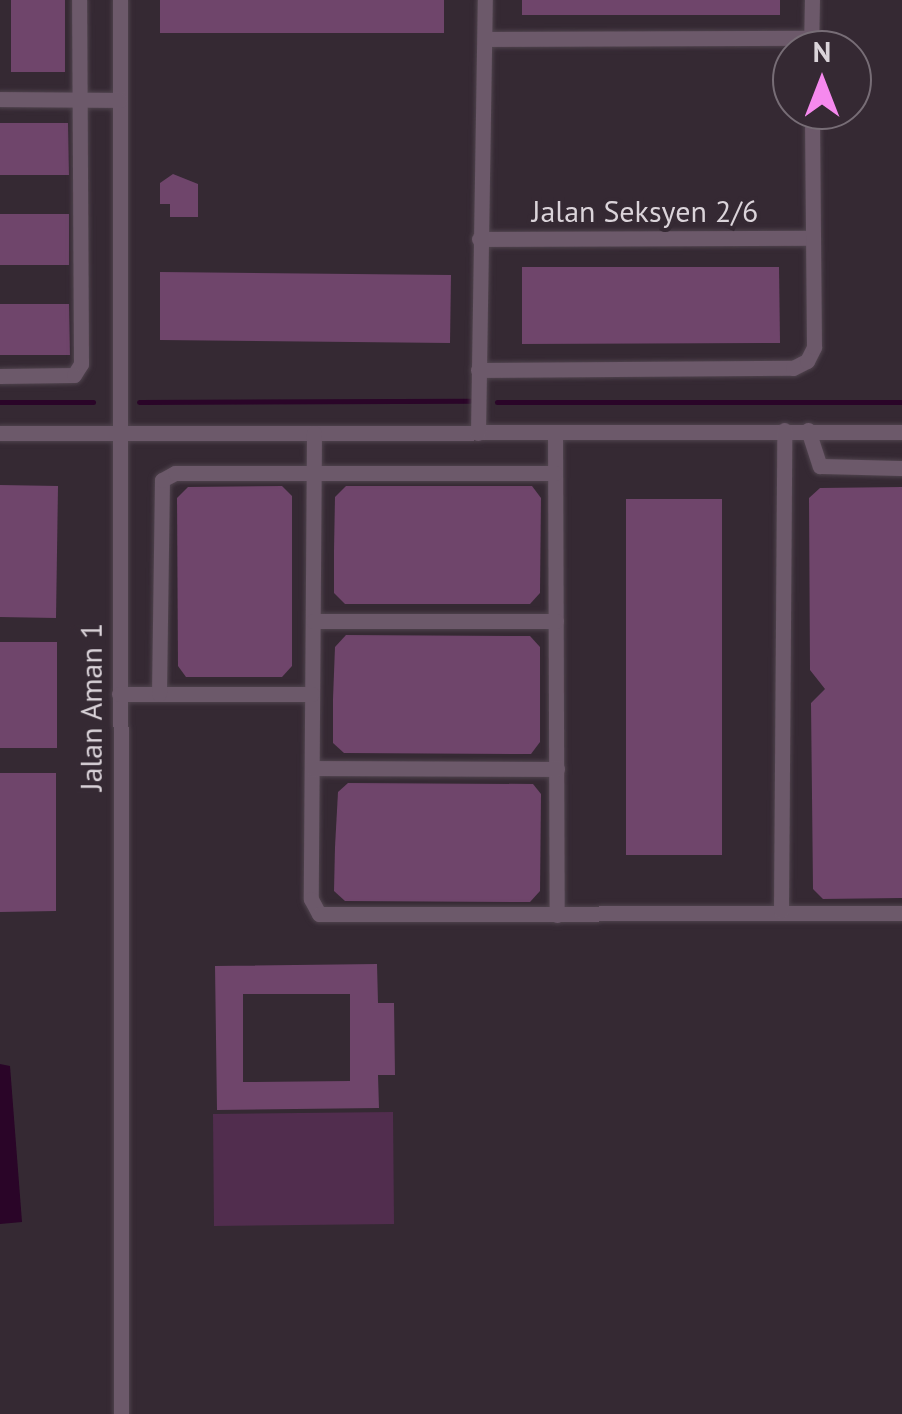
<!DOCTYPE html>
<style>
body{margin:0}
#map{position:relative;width:902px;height:1414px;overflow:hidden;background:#352933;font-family:"PT Sans",sans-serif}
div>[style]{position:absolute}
.green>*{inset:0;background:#512d4e}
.water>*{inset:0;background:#2a0528}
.stream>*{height:5px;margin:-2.5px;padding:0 2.5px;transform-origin:2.5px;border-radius:2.5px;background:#2a0528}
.building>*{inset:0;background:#6f456b}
.roads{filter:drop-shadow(0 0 2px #50444e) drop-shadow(0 0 2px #50444e)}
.minor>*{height:15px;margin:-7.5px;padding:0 7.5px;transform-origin:7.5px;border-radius:7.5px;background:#6c596a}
span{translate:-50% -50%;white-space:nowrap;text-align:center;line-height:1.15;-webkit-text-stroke:8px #352933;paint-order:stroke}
.street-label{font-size:30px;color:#dbd4da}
.north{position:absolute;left:772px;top:30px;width:100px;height:100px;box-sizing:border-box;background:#352933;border:2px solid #776d76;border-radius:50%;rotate:0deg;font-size:28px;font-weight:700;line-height:40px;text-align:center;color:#dbd4da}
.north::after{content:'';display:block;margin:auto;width:35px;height:45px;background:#f689ee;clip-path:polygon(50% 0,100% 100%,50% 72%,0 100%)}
</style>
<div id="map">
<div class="green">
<i style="clip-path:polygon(393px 1112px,394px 1224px,214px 1226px,213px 1114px)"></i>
</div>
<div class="water">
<i style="clip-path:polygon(0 1064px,10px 1066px,22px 1222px,0 1224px)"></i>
</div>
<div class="stream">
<i style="left:0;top:402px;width:93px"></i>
<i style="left:139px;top:402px;width:331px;rotate:-0.2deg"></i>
<i style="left:497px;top:402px;width:405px"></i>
</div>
<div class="building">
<i style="clip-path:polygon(11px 0,65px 0,65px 72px,11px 72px)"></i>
<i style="clip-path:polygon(160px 0,444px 0,444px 33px,160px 33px)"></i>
<i style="clip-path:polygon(522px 0,780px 0,780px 15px,522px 15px)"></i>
<i style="clip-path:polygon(0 123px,68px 123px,69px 175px,0 175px)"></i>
<i style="clip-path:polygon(173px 174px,198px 184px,198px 217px,170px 217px,170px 204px,160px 204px,160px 183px)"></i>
<i style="clip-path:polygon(0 214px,69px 214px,69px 265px,0 265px)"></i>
<i style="clip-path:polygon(522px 267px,779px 267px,780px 343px,522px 344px)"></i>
<i style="clip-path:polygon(160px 272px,451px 275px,450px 343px,160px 340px)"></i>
<i style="clip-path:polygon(0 304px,69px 304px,70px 355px,0 355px)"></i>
<i style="clip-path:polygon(0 485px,58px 486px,56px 618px,0 617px)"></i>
<i style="clip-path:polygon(282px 486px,292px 496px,292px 666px,282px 677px,186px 677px,178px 666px,177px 498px,188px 487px)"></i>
<i style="clip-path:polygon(346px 486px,532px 486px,541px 498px,540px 593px,530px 604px,345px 604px,334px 593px,334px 551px,335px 497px)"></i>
<i style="clip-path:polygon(902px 487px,902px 898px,823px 899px,813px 889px,811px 703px,825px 689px,810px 670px,809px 498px,820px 488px)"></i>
<i style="clip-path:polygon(626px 499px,722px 499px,722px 855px,626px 855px)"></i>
<i style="clip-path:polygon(346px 635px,530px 636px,540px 647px,540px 742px,531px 754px,344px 753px,333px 743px,333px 699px,335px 647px)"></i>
<i style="clip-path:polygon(0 642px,57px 642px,57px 748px,0 748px)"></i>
<i style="clip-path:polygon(0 773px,56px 773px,56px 911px,0 912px)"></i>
<i style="clip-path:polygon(348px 783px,533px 784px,541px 794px,540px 891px,530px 902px,345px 901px,334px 891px,335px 847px,338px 792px)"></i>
<i style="clip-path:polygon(evenodd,377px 964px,378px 1003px,394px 1003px,395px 1075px,378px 1075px,379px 1108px,217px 1110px,215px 966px,377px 964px,243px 994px,350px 994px,350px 1081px,243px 1082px,243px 994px)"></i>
</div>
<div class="roads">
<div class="minor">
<i style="left:120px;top:0;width:1414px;rotate:89.96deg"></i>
<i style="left:486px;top:39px;width:325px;rotate:-0.2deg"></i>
<i style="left:811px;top:50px;width:50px;rotate:-88.9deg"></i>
<i style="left:0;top:99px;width:120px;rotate:0.5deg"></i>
<i style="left:479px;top:239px;width:333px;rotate:-0.2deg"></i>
<i style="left:478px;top:370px;width:315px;rotate:-0.4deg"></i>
<i style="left:793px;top:368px;width:16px;rotate:-27deg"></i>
<i style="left:807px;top:361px;width:16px;rotate:-63deg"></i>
<i style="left:814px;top:347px;width:237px;rotate:-90.5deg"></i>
<i style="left:0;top:376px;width:74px;rotate:-0.8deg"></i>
<i style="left:74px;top:375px;width:13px;rotate:-58deg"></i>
<i style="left:81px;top:364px;width:364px;rotate:-90.3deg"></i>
<i style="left:808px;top:430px;width:38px;rotate:72deg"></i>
<i style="left:820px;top:466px;width:82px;rotate:1.4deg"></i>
<i style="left:555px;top:432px;width:483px;rotate:89.8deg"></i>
<i style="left:0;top:433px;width:902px;rotate:-0.06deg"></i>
<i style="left:314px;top:433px;width:466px;rotate:90.4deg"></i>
<i style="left:311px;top:899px;width:17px;rotate:62deg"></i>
<i style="left:319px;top:914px;width:583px;rotate:-0.1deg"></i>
<i style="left:478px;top:433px;width:433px;rotate:-89.1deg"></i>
<i style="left:313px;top:621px;width:243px"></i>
<i style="left:119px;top:694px;width:193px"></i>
<i style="left:159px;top:694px;width:214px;rotate:-89.2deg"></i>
<i style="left:162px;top:480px;width:15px;rotate:-28deg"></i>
<i style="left:175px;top:473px;width:380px"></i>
<i style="left:312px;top:768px;width:245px;rotate:0.2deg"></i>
<i style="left:781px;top:911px;width:481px;rotate:-89.6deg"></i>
</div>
</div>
<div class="street-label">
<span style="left:645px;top:211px">Jalan Seksyen 2/6</span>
<span style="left:91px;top:707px;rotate:-90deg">Jalan Aman 1</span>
</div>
<div class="north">N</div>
</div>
